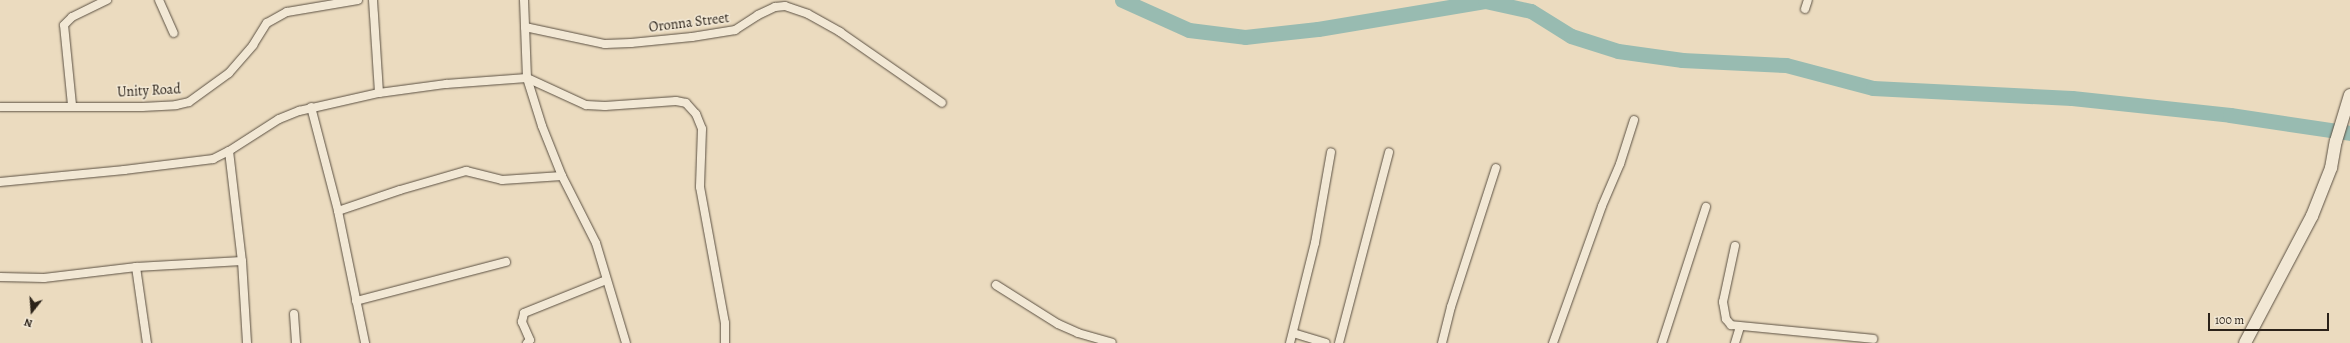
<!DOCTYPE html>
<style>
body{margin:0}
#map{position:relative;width:2350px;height:343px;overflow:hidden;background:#ebdbbf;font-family:Alegreya,serif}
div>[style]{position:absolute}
.river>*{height:15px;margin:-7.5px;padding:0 7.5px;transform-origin:7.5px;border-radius:7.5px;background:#98bbb1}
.roads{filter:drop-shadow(0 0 1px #5b5042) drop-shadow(0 0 1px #5b5042)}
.minor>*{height:8px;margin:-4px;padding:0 4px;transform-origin:4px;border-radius:4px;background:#f2e8d5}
.secondary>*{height:12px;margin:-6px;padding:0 6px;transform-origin:6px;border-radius:6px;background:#f2e8d5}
span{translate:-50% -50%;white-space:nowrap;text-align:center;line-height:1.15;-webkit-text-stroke:3px #f2e8d5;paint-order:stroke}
.street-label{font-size:14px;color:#2b2219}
.north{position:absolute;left:12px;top:291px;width:40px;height:40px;-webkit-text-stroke:3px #f2e8d5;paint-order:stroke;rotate:197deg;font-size:11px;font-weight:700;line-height:16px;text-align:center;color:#2b2219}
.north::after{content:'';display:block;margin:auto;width:14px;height:18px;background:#2b2219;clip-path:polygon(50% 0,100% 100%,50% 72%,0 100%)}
.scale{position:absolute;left:2208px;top:313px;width:121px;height:18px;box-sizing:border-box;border:2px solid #2b2219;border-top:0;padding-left:5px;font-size:12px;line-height:14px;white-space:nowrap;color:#2b2219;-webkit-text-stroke:3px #f2e8d5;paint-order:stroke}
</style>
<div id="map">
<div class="river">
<i style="left:1122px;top:0;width:73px;rotate:24.1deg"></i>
<i style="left:1189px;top:30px;width:56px;rotate:7.1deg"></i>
<i style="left:1245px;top:37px;width:73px;rotate:-6.3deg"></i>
<i style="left:1318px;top:29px;width:169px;rotate:-9.5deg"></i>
<i style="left:1485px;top:1px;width:47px;rotate:12.3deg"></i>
<i style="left:1531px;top:11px;width:47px;rotate:32deg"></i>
<i style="left:1571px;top:36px;width:49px;rotate:17.7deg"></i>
<i style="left:1618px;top:51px;width:65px;rotate:8deg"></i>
<i style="left:1682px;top:60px;width:104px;rotate:2.8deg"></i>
<i style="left:1786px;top:65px;width:90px;rotate:14.8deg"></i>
<i style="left:1873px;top:88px;width:199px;rotate:2.9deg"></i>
<i style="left:2072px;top:98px;width:159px;rotate:6.1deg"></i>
<i style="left:2230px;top:115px;width:121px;rotate:8.5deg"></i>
</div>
<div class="roads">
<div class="minor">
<i style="left:159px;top:0;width:36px;rotate:66deg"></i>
<i style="left:373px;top:0;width:93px;rotate:86.3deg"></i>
<i style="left:524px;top:0;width:78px;rotate:87.8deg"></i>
<i style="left:527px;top:78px;width:50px;rotate:72.6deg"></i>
<i style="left:542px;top:126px;width:54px;rotate:68.2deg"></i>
<i style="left:562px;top:176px;width:75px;rotate:63.1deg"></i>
<i style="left:596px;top:243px;width:104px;rotate:73.3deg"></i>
<i style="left:1805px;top:9px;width:9px;rotate:-72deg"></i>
<i style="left:525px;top:27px;width:82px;rotate:12deg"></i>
<i style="left:605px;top:44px;width:26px;rotate:-2deg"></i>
<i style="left:631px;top:43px;width:61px;rotate:-5.6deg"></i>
<i style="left:692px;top:37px;width:44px;rotate:-9.2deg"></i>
<i style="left:735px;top:30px;width:27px;rotate:-33deg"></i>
<i style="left:758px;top:15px;width:19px;rotate:-25deg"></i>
<i style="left:775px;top:7px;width:10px;rotate:-6deg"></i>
<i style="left:785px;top:6px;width:24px;rotate:19deg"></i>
<i style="left:808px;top:14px;width:37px;rotate:29deg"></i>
<i style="left:840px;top:32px;width:124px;rotate:34.8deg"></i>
<i style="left:72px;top:105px;width:80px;rotate:-95.7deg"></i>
<i style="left:64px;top:25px;width:11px;rotate:-45deg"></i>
<i style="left:72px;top:17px;width:39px;rotate:-26deg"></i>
<i style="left:0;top:107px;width:142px"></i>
<i style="left:142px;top:107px;width:34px;rotate:-3deg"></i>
<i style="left:176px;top:105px;width:13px;rotate:-13deg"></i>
<i style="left:189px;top:102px;width:49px;rotate:-35.9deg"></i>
<i style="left:229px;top:73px;width:37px;rotate:-49deg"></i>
<i style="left:253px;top:45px;width:26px;rotate:-58deg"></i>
<i style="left:267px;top:23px;width:23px;rotate:-29deg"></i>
<i style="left:287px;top:12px;width:72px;rotate:-9.6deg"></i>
<i style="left:311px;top:107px;width:107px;rotate:75.4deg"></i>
<i style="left:338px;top:211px;width:135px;rotate:78.4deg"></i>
<i style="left:229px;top:151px;width:111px;rotate:83.3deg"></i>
<i style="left:242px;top:261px;width:82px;rotate:86.5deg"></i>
<i style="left:0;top:182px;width:125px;rotate:-5.5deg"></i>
<i style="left:124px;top:170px;width:90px;rotate:-7deg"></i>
<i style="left:213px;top:159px;width:18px;rotate:-27deg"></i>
<i style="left:229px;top:151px;width:59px;rotate:-32.6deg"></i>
<i style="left:279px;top:119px;width:22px;rotate:-22deg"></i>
<i style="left:299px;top:111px;width:82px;rotate:-12.7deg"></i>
<i style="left:379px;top:93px;width:68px;rotate:-7.7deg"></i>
<i style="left:446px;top:84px;width:81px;rotate:-4.2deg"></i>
<i style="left:527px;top:78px;width:65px;rotate:24.6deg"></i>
<i style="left:586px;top:105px;width:19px;rotate:3deg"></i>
<i style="left:605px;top:106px;width:71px;rotate:-4deg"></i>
<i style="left:676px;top:101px;width:10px;rotate:11deg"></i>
<i style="left:686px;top:103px;width:15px;rotate:48deg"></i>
<i style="left:696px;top:114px;width:16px;rotate:68deg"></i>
<i style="left:702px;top:129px;width:58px;rotate:92deg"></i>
<i style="left:700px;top:187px;width:138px;rotate:79.6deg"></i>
<i style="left:725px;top:323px;width:20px;rotate:90deg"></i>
<i style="left:338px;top:211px;width:65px;rotate:-18.7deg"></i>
<i style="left:400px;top:190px;width:69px;rotate:-16.1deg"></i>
<i style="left:466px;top:171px;width:37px;rotate:14deg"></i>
<i style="left:502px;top:180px;width:60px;rotate:-3.8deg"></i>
<i style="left:1735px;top:246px;width:57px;rotate:102.1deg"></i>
<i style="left:1723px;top:302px;width:17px;rotate:80deg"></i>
<i style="left:1726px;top:319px;width:8px;rotate:50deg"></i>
<i style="left:1731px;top:325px;width:143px;rotate:5.6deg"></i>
<i style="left:136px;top:267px;width:77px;rotate:81.8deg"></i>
<i style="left:0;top:277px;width:44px;rotate:1.3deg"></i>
<i style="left:44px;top:278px;width:93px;rotate:-6.8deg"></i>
<i style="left:136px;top:267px;width:106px;rotate:-3.2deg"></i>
<i style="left:996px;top:285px;width:73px;rotate:32.2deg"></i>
<i style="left:1058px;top:324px;width:22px;rotate:24deg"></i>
<i style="left:1078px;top:333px;width:35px;rotate:16deg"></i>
<i style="left:356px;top:301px;width:155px;rotate:-14.6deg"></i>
<i style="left:294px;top:314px;width:29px;rotate:86deg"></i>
<i style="left:1293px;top:333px;width:34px;rotate:17deg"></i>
<i style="left:527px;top:343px;width:4px;rotate:-45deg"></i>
<i style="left:530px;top:340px;width:20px;rotate:-114deg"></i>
<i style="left:522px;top:322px;width:9px;rotate:-77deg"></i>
<i style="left:524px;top:313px;width:88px;rotate:-21.9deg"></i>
<i style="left:1290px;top:343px;width:103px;rotate:-76deg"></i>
<i style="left:1315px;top:243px;width:92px;rotate:-80deg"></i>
<i style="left:1339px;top:343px;width:197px;rotate:-75.3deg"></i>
<i style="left:1442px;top:343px;width:37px;rotate:-76deg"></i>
<i style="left:1451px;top:307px;width:146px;rotate:-72.1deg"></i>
<i style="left:1553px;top:343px;width:145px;rotate:-70.3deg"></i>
<i style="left:1602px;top:206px;width:46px;rotate:-66.8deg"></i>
<i style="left:1620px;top:164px;width:46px;rotate:-72.3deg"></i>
<i style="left:1662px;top:343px;width:143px;rotate:-72.1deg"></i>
<i style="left:1735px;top:343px;width:17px;rotate:-73deg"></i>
</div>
<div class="secondary">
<i style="left:2245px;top:343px;width:144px;rotate:-62.2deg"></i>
<i style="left:2312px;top:216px;width:52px;rotate:-68.4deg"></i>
<i style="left:2331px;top:168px;width:27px;rotate:-80deg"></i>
<i style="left:2336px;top:141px;width:48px;rotate:-73.1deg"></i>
</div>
</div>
<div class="street-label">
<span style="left:689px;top:23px;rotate:-7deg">Oronna Street</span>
<span style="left:149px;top:91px;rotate:-3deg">Unity Road</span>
</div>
<div class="north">N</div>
<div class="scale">100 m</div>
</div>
